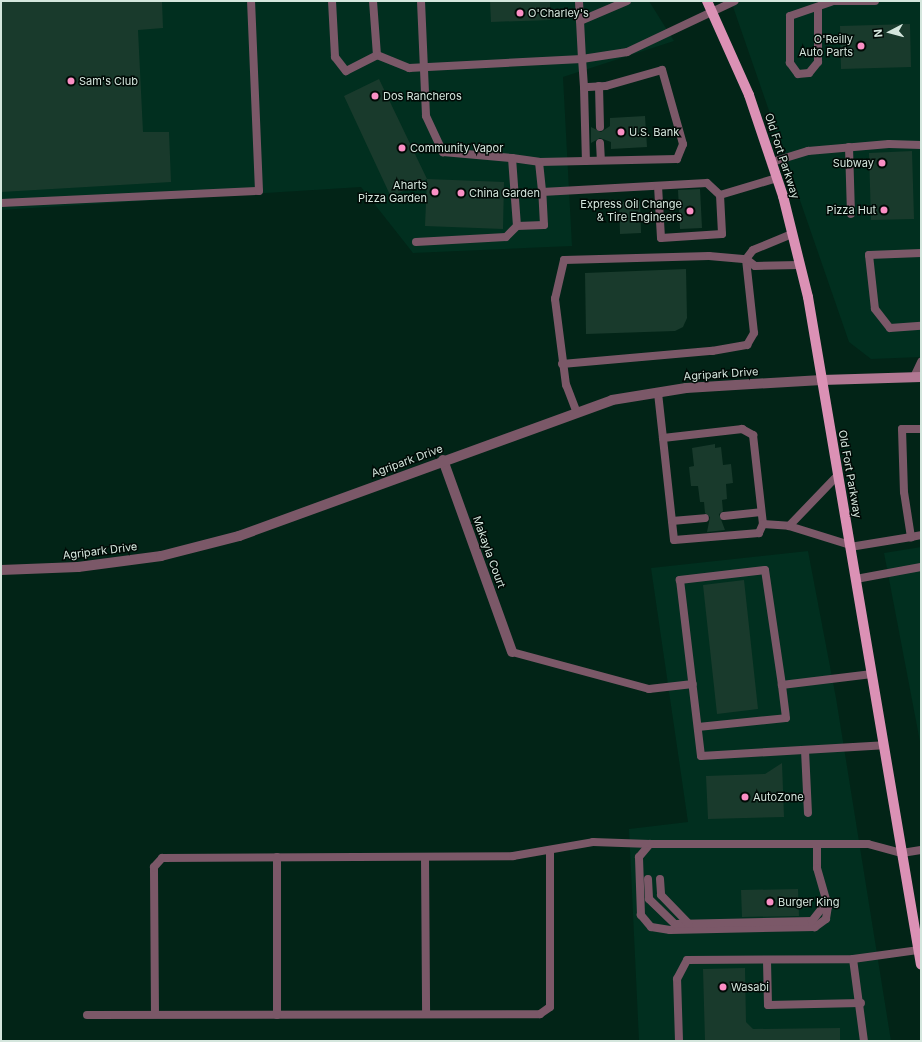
<!DOCTYPE html>
<style>
body{margin:0}
#map{position:relative;width:922px;height:1042px;overflow:hidden;background:#022417;font-family:Inter,sans-serif}
div>[style]{position:absolute}
.built>*{inset:0;background:#012f1f}
.building>*{inset:0;background:#193a2c}
.lane>*{height:8px;margin:-4px;padding:0 4px;transform-origin:4px;border-radius:4px;background:#7b5868}
.street>*{height:10px;margin:-5px;padding:0 5px;transform-origin:5px;border-radius:5px;background:#7b5868}
.secondary>*{height:10px;margin:-5px;padding:0 5px;transform-origin:5px;border-radius:5px;background:#b17893}
.primary>*{height:10px;margin:-5px;padding:0 5px;transform-origin:5px;border-radius:5px;background:#db91b5}
.dots>*{width:11px;height:11px;translate:-50% -50%;box-sizing:border-box;border:2px solid #010a06;border-radius:50%}
span{translate:-50% -50%;white-space:nowrap;text-align:center;line-height:1.15;-webkit-text-stroke:3px #010a06;paint-order:stroke}
.poi-label{font-size:11px;color:#d4e6dd}
.left{translate:0 -50%;text-align:left}
.right{translate:-100% -50%;text-align:right}
.street-label{font-size:11px;color:#d4e6dd}
.frame{position:absolute;inset:0;border:2px solid #d4e6dd;pointer-events:none}
.north{position:absolute;left:870px;top:12px;width:40px;height:40px;-webkit-text-stroke:3px #010a06;paint-order:stroke;rotate:264deg;font-size:11px;font-weight:700;line-height:16px;text-align:center;color:#d4e6dd}
.north::after{content:'';display:block;margin:auto;width:14px;height:18px;background:#d4e6dd;clip-path:polygon(50% 0,100% 100%,50% 72%,0 100%)}
</style>
<div id="map">
<div class="built">
<i style="clip-path:polygon(1px 1px,649px 1px,674px 41px,563px 77px,572px 246px,413px 253px,361px 187px,1px 210px)"></i>
<i style="clip-path:polygon(731px 1px,921px 1px,921px 357px,871px 359px,849px 342px)"></i>
<i style="clip-path:polygon(921px 547px,921px 747px,884px 553px)"></i>
<i style="clip-path:polygon(808px 551px,836px 698px,891px 1041px,639px 1041px,629px 829px,688px 822px,651px 568px)"></i>
</div>
<div class="building">
<i style="clip-path:polygon(1px 1px,162px 1px,163px 28px,138px 30px,143px 132px,169px 132px,171px 182px,1px 192px)"></i>
<i style="clip-path:polygon(490px 1px,550px 1px,550px 20px,491px 22px)"></i>
<i style="clip-path:polygon(910px 24px,911px 67px,841px 69px,840px 26px)"></i>
<i style="clip-path:polygon(379px 79px,427px 179px,391px 197px,344px 96px)"></i>
<i style="clip-path:polygon(645px 116px,647px 147px,611px 149px,611px 142px,600px 138px,591px 143px,591px 127px,601px 132px,610px 126px,610px 118px)"></i>
<i style="clip-path:polygon(912px 151px,914px 219px,871px 220px,869px 153px)"></i>
<i style="clip-path:polygon(427px 179px,504px 182px,503px 229px,425px 226px)"></i>
<i style="clip-path:polygon(700px 189px,702px 228px,680px 229px,678px 190px)"></i>
<i style="clip-path:polygon(640px 201px,641px 233px,620px 234px,619px 202px)"></i>
<i style="clip-path:polygon(686px 269px,687px 318px,683px 327px,675px 331px,586px 334px,585px 273px)"></i>
<i style="clip-path:polygon(715px 444px,715px 448px,721px 447px,723px 465px,731px 464px,733px 483px,726px 484px,727px 499px,722px 500px,723px 511px,719px 514px,725px 530px,707px 532px,710px 517px,705px 513px,704px 502px,700px 502px,698px 486px,691px 486px,689px 467px,694px 466px,692px 448px)"></i>
<i style="clip-path:polygon(744px 580px,758px 709px,717px 714px,703px 585px)"></i>
<i style="clip-path:polygon(782px 763px,784px 817px,708px 819px,706px 776px,765px 774px)"></i>
<i style="clip-path:polygon(798px 889px,799px 916px,742px 917px,741px 890px)"></i>
<i style="clip-path:polygon(745px 968px,746px 1022px,753px 1029px,840px 1028px,840px 1041px,705px 1041px,703px 969px)"></i>
</div>
<div class="lane">
<i style="left:332px;top:1px;width:56px;rotate:86.9deg"></i>
<i style="left:335px;top:57px;width:18px;rotate:52deg"></i>
<i style="left:346px;top:71px;width:35px;rotate:-27deg"></i>
<i style="left:373px;top:1px;width:54px;rotate:85.8deg"></i>
<i style="left:377px;top:55px;width:35px;rotate:22deg"></i>
<i style="left:409px;top:68px;width:173px;rotate:-3deg"></i>
<i style="left:582px;top:59px;width:58px;rotate:-93deg"></i>
<i style="left:421px;top:1px;width:115px;rotate:87.5deg"></i>
<i style="left:426px;top:116px;width:40px;rotate:65deg"></i>
<i style="left:443px;top:152px;width:69px;rotate:5deg"></i>
<i style="left:512px;top:158px;width:68px;rotate:85.8deg"></i>
<i style="left:517px;top:226px;width:27px;rotate:-2deg"></i>
<i style="left:544px;top:225px;width:33px;rotate:-93deg"></i>
<i style="left:542px;top:192px;width:165px;rotate:-3.1deg"></i>
<i style="left:707px;top:183px;width:18px;rotate:43deg"></i>
<i style="left:720px;top:195px;width:39px;rotate:87deg"></i>
<i style="left:722px;top:234px;width:61px;rotate:176.2deg"></i>
<i style="left:661px;top:238px;width:52px;rotate:-93.3deg"></i>
<i style="left:831px;top:1px;width:44px"></i>
<i style="left:818px;top:9px;width:53px;rotate:90deg"></i>
<i style="left:818px;top:62px;width:14px;rotate:129deg"></i>
<i style="left:809px;top:73px;width:11px;rotate:175deg"></i>
<i style="left:798px;top:74px;width:14px;rotate:-126deg"></i>
<i style="left:790px;top:63px;width:47px;rotate:-90deg"></i>
<i style="left:790px;top:16px;width:43px;rotate:-18.9deg"></i>
<i style="left:580px;top:21px;width:51px;rotate:-23.1deg"></i>
<i style="left:599px;top:86px;width:41px;rotate:88.6deg"></i>
<i style="left:584px;top:87px;width:74px;rotate:88.5deg"></i>
<i style="left:600px;top:143px;width:17px;rotate:87deg"></i>
<i style="left:849px;top:147px;width:67px;rotate:88.3deg"></i>
<i style="left:512px;top:158px;width:27px;rotate:8deg"></i>
<i style="left:539px;top:162px;width:138px;rotate:-1.2deg"></i>
<i style="left:677px;top:159px;width:16px;rotate:-68deg"></i>
<i style="left:683px;top:144px;width:77px;rotate:-105.8deg"></i>
<i style="left:662px;top:70px;width:58px;rotate:164.1deg"></i>
<i style="left:606px;top:86px;width:22px;rotate:177deg"></i>
<i style="left:584px;top:87px;width:28px;rotate:-94deg"></i>
<i style="left:582px;top:59px;width:46px;rotate:-8.8deg"></i>
<i style="left:627px;top:52px;width:119px;rotate:-25.3deg"></i>
<i style="left:539px;top:162px;width:30px;rotate:84deg"></i>
<i style="left:772px;top:162px;width:38px;rotate:-17deg"></i>
<i style="left:808px;top:151px;width:81px;rotate:-4.9deg"></i>
<i style="left:889px;top:144px;width:32px;rotate:2deg"></i>
<i style="left:720px;top:195px;width:59px;rotate:-16.6deg"></i>
<i style="left:1px;top:203px;width:258px;rotate:-2.7deg"></i>
<i style="left:259px;top:191px;width:190px;rotate:-92.4deg"></i>
<i style="left:416px;top:242px;width:90px;rotate:-3.2deg"></i>
<i style="left:506px;top:237px;width:16px;rotate:-45deg"></i>
<i style="left:921px;top:253px;width:52px;rotate:177.8deg"></i>
<i style="left:869px;top:255px;width:54px;rotate:83.7deg"></i>
<i style="left:875px;top:309px;width:24px;rotate:52deg"></i>
<i style="left:890px;top:328px;width:31px;rotate:-4deg"></i>
<i style="left:562px;top:364px;width:151px;rotate:-5deg"></i>
<i style="left:712px;top:351px;width:36px;rotate:-10deg"></i>
<i style="left:747px;top:345px;width:14px;rotate:-60deg"></i>
<i style="left:754px;top:333px;width:74px;rotate:-96.2deg"></i>
<i style="left:746px;top:259px;width:11px;rotate:-52deg"></i>
<i style="left:753px;top:250px;width:42px;rotate:-22.3deg"></i>
<i style="left:914px;top:377px;width:17px;rotate:-65deg"></i>
<i style="left:658px;top:393px;width:45px;rotate:83.7deg"></i>
<i style="left:577px;top:413px;width:30px;rotate:-111deg"></i>
<i style="left:566px;top:385px;width:87px;rotate:-97.3deg"></i>
<i style="left:555px;top:299px;width:40px;rotate:-77deg"></i>
<i style="left:564px;top:260px;width:145px;rotate:-1.6deg"></i>
<i style="left:709px;top:256px;width:37px;rotate:5deg"></i>
<i style="left:746px;top:259px;width:11px;rotate:38deg"></i>
<i style="left:755px;top:266px;width:44px;rotate:-1.3deg"></i>
<i style="left:742px;top:429px;width:13px;rotate:29deg"></i>
<i style="left:753px;top:435px;width:90px;rotate:83.6deg"></i>
<i style="left:763px;top:524px;width:10px;rotate:114deg"></i>
<i style="left:759px;top:533px;width:85px;rotate:175.3deg"></i>
<i style="left:674px;top:540px;width:103px;rotate:-96.2deg"></i>
<i style="left:663px;top:438px;width:80px;rotate:-6.5deg"></i>
<i style="left:921px;top:429px;width:19px;rotate:180deg"></i>
<i style="left:902px;top:429px;width:63px;rotate:88.2deg"></i>
<i style="left:904px;top:492px;width:46px;rotate:81.2deg"></i>
<i style="left:911px;top:537px;width:10px;rotate:-11deg"></i>
<i style="left:724px;top:516px;width:37px;rotate:-6deg"></i>
<i style="left:672px;top:521px;width:33px;rotate:-5deg"></i>
<i style="left:763px;top:524px;width:26px;rotate:4deg"></i>
<i style="left:789px;top:526px;width:64px;rotate:17.3deg"></i>
<i style="left:789px;top:526px;width:71px;rotate:-46.1deg"></i>
<i style="left:850px;top:547px;width:62px;rotate:-9.3deg"></i>
<i style="left:856px;top:579px;width:66px;rotate:-10.5deg"></i>
<i style="left:512px;top:652px;width:142px;rotate:15.1deg"></i>
<i style="left:649px;top:689px;width:44px;rotate:-6.5deg"></i>
<i style="left:872px;top:674px;width:91px;rotate:173deg"></i>
<i style="left:782px;top:685px;width:116px;rotate:-98.4deg"></i>
<i style="left:765px;top:570px;width:86px;rotate:173.3deg"></i>
<i style="left:680px;top:580px;width:177px;rotate:83.2deg"></i>
<i style="left:701px;top:756px;width:183px;rotate:-3.4deg"></i>
<i style="left:698px;top:727px;width:88px;rotate:-5.8deg"></i>
<i style="left:786px;top:718px;width:33px;rotate:-97deg"></i>
<i style="left:805px;top:750px;width:63px;rotate:87.3deg"></i>
<i style="left:817px;top:844px;width:24px;rotate:90deg"></i>
<i style="left:817px;top:868px;width:40px;rotate:74deg"></i>
<i style="left:828px;top:906px;width:13px;rotate:99deg"></i>
<i style="left:826px;top:919px;width:14px;rotate:144deg"></i>
<i style="left:815px;top:927px;width:145px;rotate:178.8deg"></i>
<i style="left:670px;top:930px;width:19px;rotate:-171deg"></i>
<i style="left:651px;top:927px;width:16px;rotate:-130deg"></i>
<i style="left:641px;top:915px;width:58px;rotate:-92deg"></i>
<i style="left:639px;top:857px;width:17px;rotate:-50deg"></i>
<i style="left:650px;top:844px;width:218px"></i>
<i style="left:868px;top:844px;width:35px;rotate:15deg"></i>
<i style="left:902px;top:853px;width:19px;rotate:-9deg"></i>
<i style="left:425px;top:857px;width:157px;rotate:89.6deg"></i>
<i style="left:648px;top:879px;width:20px;rotate:87deg"></i>
<i style="left:649px;top:899px;width:36px;rotate:44deg"></i>
<i style="left:675px;top:924px;width:137px;rotate:-1.3deg"></i>
<i style="left:812px;top:921px;width:24px;rotate:-52deg"></i>
<i style="left:660px;top:879px;width:16px;rotate:86deg"></i>
<i style="left:661px;top:895px;width:40px;rotate:46deg"></i>
<i style="left:853px;top:959px;width:83px;rotate:82.4deg"></i>
<i style="left:767px;top:961px;width:44px;rotate:88.7deg"></i>
<i style="left:768px;top:1005px;width:93px;rotate:-1.2deg"></i>
<i style="left:155px;top:1014px;width:147px;rotate:-90.4deg"></i>
<i style="left:154px;top:867px;width:12px;rotate:-48deg"></i>
<i style="left:162px;top:858px;width:351px;rotate:-0.3deg"></i>
<i style="left:513px;top:856px;width:81px;rotate:-9.9deg"></i>
<i style="left:593px;top:842px;width:57px;rotate:2deg"></i>
<i style="left:87px;top:1015px;width:453px;rotate:-0.1deg"></i>
<i style="left:540px;top:1014px;width:12px;rotate:-35deg"></i>
<i style="left:550px;top:1007px;width:157px;rotate:-90deg"></i>
<i style="left:277px;top:1015px;width:158px;rotate:-90deg"></i>
<i style="left:679px;top:1041px;width:62px;rotate:-91.8deg"></i>
<i style="left:677px;top:979px;width:21px;rotate:-62deg"></i>
<i style="left:687px;top:960px;width:166px;rotate:-0.3deg"></i>
<i style="left:853px;top:959px;width:67px;rotate:-7.8deg"></i>
</div>
<div class="street">
<i style="left:443px;top:460px;width:204px;rotate:70.2deg"></i>
<i style="left:1px;top:570px;width:77px;rotate:-2.2deg"></i>
<i style="left:78px;top:567px;width:84px;rotate:-7.5deg"></i>
<i style="left:161px;top:556px;width:81px;rotate:-14.4deg"></i>
<i style="left:239px;top:536px;width:397px;rotate:-20deg"></i>
<i style="left:612px;top:400px;width:75px;rotate:-9.2deg"></i>
<i style="left:686px;top:388px;width:136px;rotate:-3.4deg"></i>
</div>
<div class="secondary">
<i style="left:822px;top:380px;width:99px;rotate:-1.7deg"></i>
</div>
<div class="primary">
<i style="left:707px;top:1px;width:103px;rotate:65.9deg"></i>
<i style="left:749px;top:95px;width:107px;rotate:71.4deg"></i>
<i style="left:783px;top:196px;width:104px;rotate:76.1deg"></i>
<i style="left:808px;top:297px;width:677px;rotate:80.4deg"></i>
</div>
<div class="dots">
<i style="left:520px;top:13px;background:#fb8fc5"></i>
<i style="left:861px;top:46px;background:#fb8fc5"></i>
<i style="left:71px;top:81px;background:#fb8fc5"></i>
<i style="left:375px;top:96px;background:#fb8fc5"></i>
<i style="left:621px;top:132px;background:#fb8fc5"></i>
<i style="left:402px;top:148px;background:#fb8fc5"></i>
<i style="left:882px;top:163px;background:#fb8fc5"></i>
<i style="left:435px;top:192px;background:#fb8fc5"></i>
<i style="left:461px;top:193px;background:#fb8fc5"></i>
<i style="left:884px;top:210px;background:#fb8fc5"></i>
<i style="left:690px;top:211px;background:#fb8fc5"></i>
<i style="left:745px;top:797px;background:#fb8fc5"></i>
<i style="left:770px;top:902px;background:#fb8fc5"></i>
<i style="left:723px;top:987px;background:#fb8fc5"></i>
</div>
<div class="poi-label">
<span class="left" style="left:528px;top:13px">O'Charley's</span>
<span class="right" style="left:853px;top:46px">O'Reilly<br>Auto Parts</span>
<span class="left" style="left:79px;top:81px">Sam's Club</span>
<span class="left" style="left:383px;top:96px">Dos Rancheros</span>
<span class="left" style="left:629px;top:132px">U.S. Bank</span>
<span class="left" style="left:410px;top:148px">Community Vapor</span>
<span class="right" style="left:874px;top:163px">Subway</span>
<span class="right" style="left:427px;top:192px">Aharts<br>Pizza Garden</span>
<span class="left" style="left:469px;top:193px">China Garden</span>
<span class="right" style="left:682px;top:211px">Express Oil Change<br>&amp; Tire Engineers</span>
<span class="right" style="left:876px;top:210px">Pizza Hut</span>
<span class="left" style="left:753px;top:797px">AutoZone</span>
<span class="left" style="left:778px;top:902px">Burger King</span>
<span class="left" style="left:731px;top:987px">Wasabi</span>
</div>
<div class="street-label">
<span style="left:782px;top:156px;rotate:72deg">Old Fort Parkway</span>
<span style="left:721px;top:374px;rotate:-4deg">Agripark Drive</span>
<span style="left:407px;top:461px;rotate:-20deg">Agripark Drive</span>
<span style="left:850px;top:474px;rotate:80deg">Old Fort Parkway</span>
<span style="left:100px;top:551px;rotate:-7deg">Agripark Drive</span>
<span style="left:489px;top:552px;rotate:70deg">Makayla Court</span>
</div>
<div class="frame"></div>
<div class="north">N</div>
</div>
